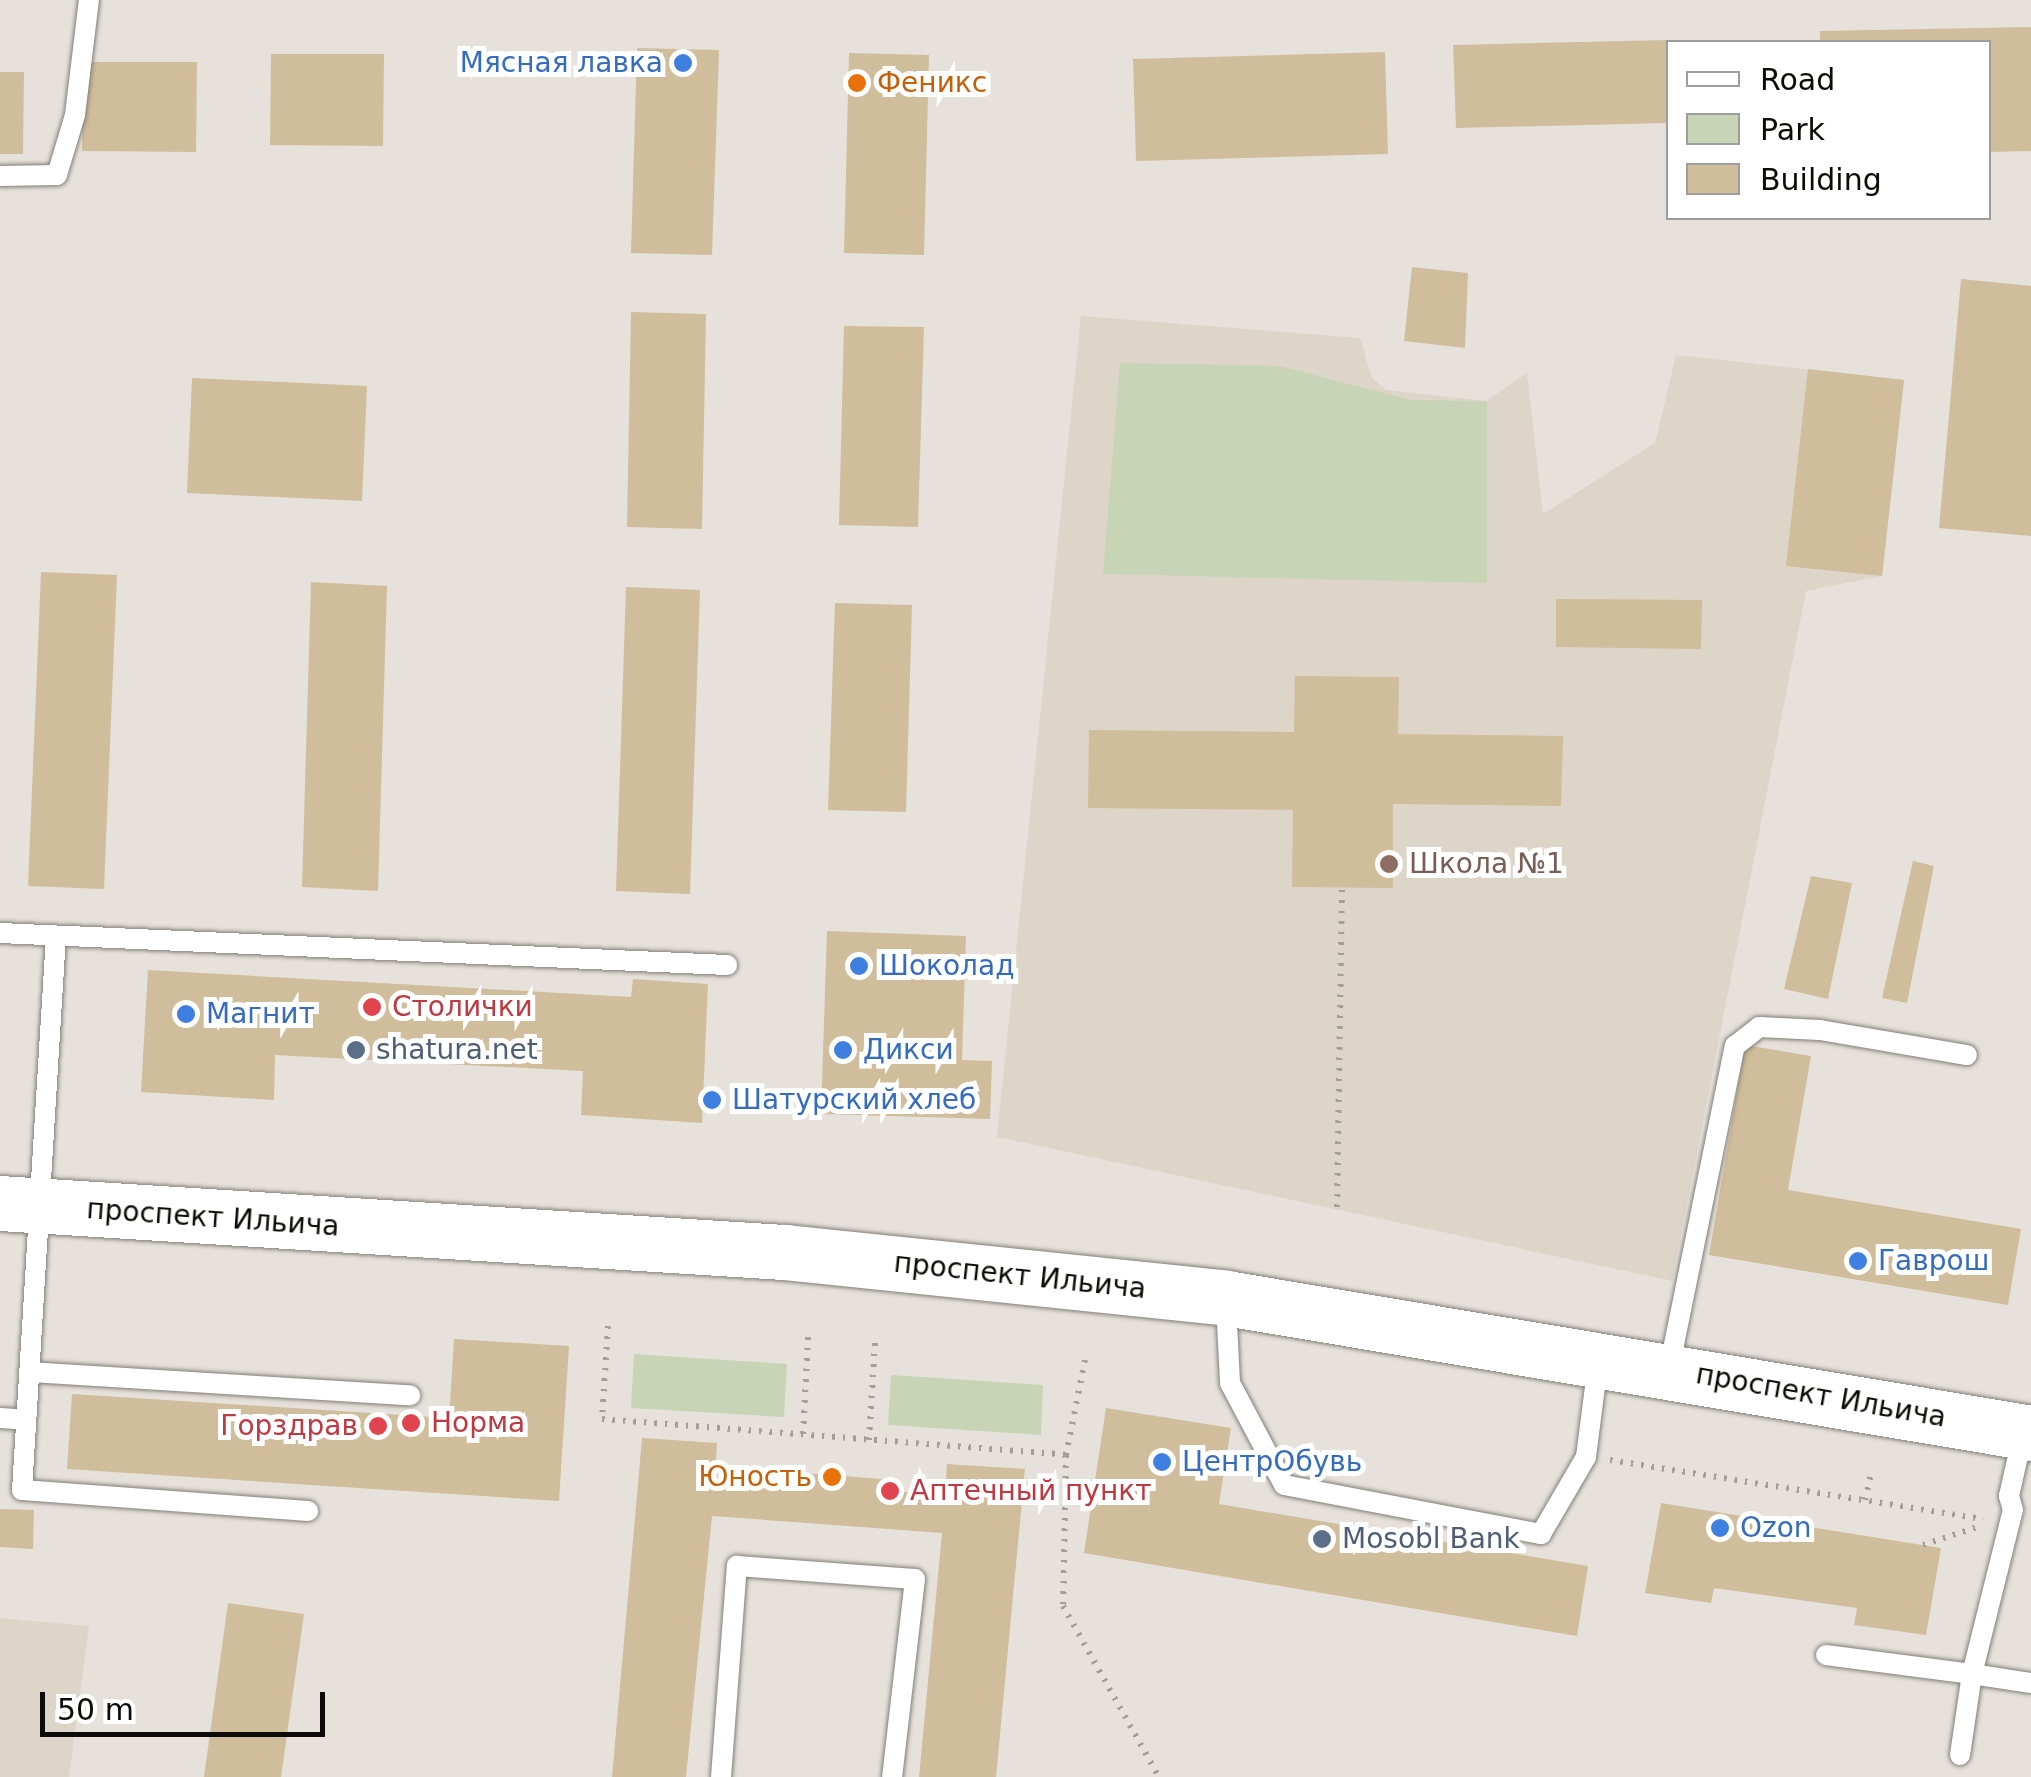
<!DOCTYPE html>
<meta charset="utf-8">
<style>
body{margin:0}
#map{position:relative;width:2031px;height:1777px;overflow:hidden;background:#e6e2db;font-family:"DejaVu Sans",sans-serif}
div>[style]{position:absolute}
.built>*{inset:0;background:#ddd5c8}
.green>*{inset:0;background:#c7d4b6}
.building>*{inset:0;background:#d0bd9b}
.path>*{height:6px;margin-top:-3px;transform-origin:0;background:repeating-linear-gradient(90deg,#a29f99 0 2.5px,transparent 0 10.5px)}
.roads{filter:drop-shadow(0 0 2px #827e78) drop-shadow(0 0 2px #827e78)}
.lane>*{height:20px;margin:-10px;padding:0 10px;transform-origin:10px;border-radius:10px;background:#fff}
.secondary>*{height:55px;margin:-27.5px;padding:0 27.5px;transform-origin:27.5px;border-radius:27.5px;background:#fff}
.dots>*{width:28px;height:28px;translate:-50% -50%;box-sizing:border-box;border:5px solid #fff;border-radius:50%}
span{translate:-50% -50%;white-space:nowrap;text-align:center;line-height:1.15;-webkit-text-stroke:10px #fff;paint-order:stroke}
.shop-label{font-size:28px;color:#366cbe}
.right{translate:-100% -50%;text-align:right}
.left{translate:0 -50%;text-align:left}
.food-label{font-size:28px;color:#c56008}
.education-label{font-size:28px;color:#785e54}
.health-label{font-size:28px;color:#be3a42}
.service-label{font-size:28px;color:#4e5e75}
.street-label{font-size:28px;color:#0d0b09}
.legend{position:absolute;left:1666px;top:40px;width:325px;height:180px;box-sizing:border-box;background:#fff;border:2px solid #9e9d9d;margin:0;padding:12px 18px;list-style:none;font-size:30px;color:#0d0b09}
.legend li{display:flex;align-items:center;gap:20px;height:50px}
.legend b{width:50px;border:2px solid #9e9d9d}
.scale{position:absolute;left:40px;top:1692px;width:285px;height:45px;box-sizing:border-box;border:5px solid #0d0b09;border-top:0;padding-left:12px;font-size:30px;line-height:35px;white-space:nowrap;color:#0d0b09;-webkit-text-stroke:8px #fff;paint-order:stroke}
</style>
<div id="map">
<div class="built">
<i style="clip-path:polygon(1081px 316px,1360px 338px,1372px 378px,1386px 390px,1486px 401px,1527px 373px,1543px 514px,1655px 443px,1676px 355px,1904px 380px,1882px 576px,1806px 591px,1672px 1281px,997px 1137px)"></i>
<i style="clip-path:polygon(0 1618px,89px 1626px,69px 1777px,0 1777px)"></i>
</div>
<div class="green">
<i style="clip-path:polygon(1120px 363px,1280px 366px,1410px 400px,1487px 401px,1487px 583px,1103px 574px)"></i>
<i style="clip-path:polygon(634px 1354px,787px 1364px,784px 1417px,631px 1408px)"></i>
<i style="clip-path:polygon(891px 1375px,1043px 1385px,1041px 1435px,888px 1425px)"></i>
</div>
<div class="building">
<i style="clip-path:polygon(2031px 27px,2031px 151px,1988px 152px,1988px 42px,1820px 42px,1820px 31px)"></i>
<i style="clip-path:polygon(1668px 40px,1668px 123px,1456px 128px,1453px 45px)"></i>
<i style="clip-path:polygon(637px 48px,719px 50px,712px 255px,631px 253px)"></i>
<i style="clip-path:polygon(1385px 52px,1388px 154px,1136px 161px,1133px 59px)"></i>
<i style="clip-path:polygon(849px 53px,929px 55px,924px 255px,844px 253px)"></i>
<i style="clip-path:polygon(271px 54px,384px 54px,383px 146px,270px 145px)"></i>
<i style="clip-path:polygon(83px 62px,197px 62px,196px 152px,82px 151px)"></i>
<i style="clip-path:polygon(0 72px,24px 72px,23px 154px,0 154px)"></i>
<i style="clip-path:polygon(1412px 267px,1468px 273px,1465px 348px,1404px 341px)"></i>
<i style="clip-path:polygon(1961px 279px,2031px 286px,2031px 536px,1939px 528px)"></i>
<i style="clip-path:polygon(631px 312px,706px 314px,702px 529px,627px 527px)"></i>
<i style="clip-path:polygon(844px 326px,924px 327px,918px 527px,839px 525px)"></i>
<i style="clip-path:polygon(1808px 369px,1904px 380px,1882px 576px,1786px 566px)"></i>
<i style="clip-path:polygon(192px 378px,367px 386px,362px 501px,187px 493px)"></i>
<i style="clip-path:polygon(41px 572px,117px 575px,104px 889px,28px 886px)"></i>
<i style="clip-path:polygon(311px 582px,387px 586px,378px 891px,302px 887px)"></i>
<i style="clip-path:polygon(626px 587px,700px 590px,690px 894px,616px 891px)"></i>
<i style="clip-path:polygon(1556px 599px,1702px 600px,1701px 649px,1556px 647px)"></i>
<i style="clip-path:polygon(835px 603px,912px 605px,906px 812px,828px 810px)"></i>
<i style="clip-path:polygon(1295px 676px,1399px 677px,1398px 734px,1563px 736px,1561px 806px,1393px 804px,1393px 888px,1292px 887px,1293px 810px,1088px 808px,1089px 730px,1294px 732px)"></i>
<i style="clip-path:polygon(1913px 861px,1934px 866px,1907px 1003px,1882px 998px)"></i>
<i style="clip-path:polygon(1811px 876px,1852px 883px,1828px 999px,1784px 989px)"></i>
<i style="clip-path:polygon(827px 931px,966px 936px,962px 1060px,992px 1061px,990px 1119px,821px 1114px)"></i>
<i style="clip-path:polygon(148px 970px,631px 997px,633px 979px,708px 984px,702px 1123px,581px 1115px,583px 1071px,275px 1055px,274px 1100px,141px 1092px)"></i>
<i style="clip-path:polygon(1745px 1045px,1811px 1056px,1788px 1190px,2021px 1229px,2008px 1305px,1709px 1255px)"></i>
<i style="clip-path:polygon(454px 1339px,569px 1346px,559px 1501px,67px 1469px,72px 1394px,449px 1418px)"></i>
<i style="clip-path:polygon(1106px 1408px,1231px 1428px,1219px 1504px,1588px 1566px,1577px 1636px,1084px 1553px)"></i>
<i style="clip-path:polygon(642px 1438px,717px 1443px,715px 1478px,775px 1482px,777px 1471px,882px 1479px,882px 1491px,945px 1494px,947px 1464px,1025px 1469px,996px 1777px,919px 1777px,942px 1533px,712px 1516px,686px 1777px,612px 1777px)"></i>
<i style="clip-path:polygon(1661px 1503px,1941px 1548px,1926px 1635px,1854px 1625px,1857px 1608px,1714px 1588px,1711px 1603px,1645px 1593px)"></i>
<i style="clip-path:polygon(0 1509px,34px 1510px,33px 1549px,0 1547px)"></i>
<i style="clip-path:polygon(228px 1603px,304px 1614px,281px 1777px,204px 1777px)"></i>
</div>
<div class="path">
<i style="left:1337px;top:1207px;width:319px;rotate:-89.1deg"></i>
<i style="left:608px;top:1326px;width:93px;rotate:93.7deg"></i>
<i style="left:602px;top:1419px;width:465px;rotate:4.4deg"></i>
<i style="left:1085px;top:1360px;width:97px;rotate:101.3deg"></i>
<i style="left:1066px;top:1455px;width:151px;rotate:91.1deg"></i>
<i style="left:1063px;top:1606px;width:196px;rotate:60.7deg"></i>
<i style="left:803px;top:1434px;width:97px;rotate:-87deg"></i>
<i style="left:869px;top:1440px;width:98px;rotate:-86.5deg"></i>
<i style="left:1610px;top:1460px;width:378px;rotate:9deg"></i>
<i style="left:1865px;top:1500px;width:28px;rotate:-77deg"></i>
<i style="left:1923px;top:1545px;width:60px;rotate:-18.4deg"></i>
</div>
<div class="roads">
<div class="lane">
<i style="left:0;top:176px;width:57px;rotate:-1deg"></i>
<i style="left:57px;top:175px;width:63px;rotate:-73.3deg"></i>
<i style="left:75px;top:115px;width:116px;rotate:-83.1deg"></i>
<i style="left:0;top:933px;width:728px;rotate:2.52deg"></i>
<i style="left:56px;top:936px;width:555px;rotate:93.51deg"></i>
<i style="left:22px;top:1490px;width:287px;rotate:4.2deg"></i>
<i style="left:1226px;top:1303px;width:80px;rotate:87.1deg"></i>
<i style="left:1230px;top:1383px;width:115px;rotate:62.1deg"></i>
<i style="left:1284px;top:1485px;width:262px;rotate:10.8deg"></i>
<i style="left:1541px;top:1534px;width:89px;rotate:-59.7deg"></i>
<i style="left:1586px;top:1457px;width:95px;rotate:-82.7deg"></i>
<i style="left:1669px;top:1369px;width:330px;rotate:-78.5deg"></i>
<i style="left:1735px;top:1046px;width:31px;rotate:-38deg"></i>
<i style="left:1759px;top:1027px;width:61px;rotate:2.8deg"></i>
<i style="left:1820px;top:1030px;width:149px;rotate:9.7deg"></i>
<i style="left:29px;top:1372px;width:382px;rotate:3.5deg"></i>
<i style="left:0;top:1418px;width:26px;rotate:4deg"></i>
<i style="left:1826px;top:1655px;width:147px;rotate:7.4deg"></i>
<i style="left:1972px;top:1674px;width:169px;rotate:-76deg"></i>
<i style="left:2013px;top:1510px;width:15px;rotate:-106deg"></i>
<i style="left:2009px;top:1496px;width:64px;rotate:-77.3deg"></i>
<i style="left:1960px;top:1755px;width:82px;rotate:-81.6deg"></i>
<i style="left:1972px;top:1674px;width:60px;rotate:8.7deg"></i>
<i style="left:721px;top:1777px;width:212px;rotate:-85.7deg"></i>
<i style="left:737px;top:1566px;width:178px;rotate:4.2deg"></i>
<i style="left:915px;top:1579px;width:199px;rotate:96.6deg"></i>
</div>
<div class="secondary">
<i style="left:0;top:1203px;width:786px;rotate:3.58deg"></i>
<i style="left:784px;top:1252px;width:444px;rotate:5.9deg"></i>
<i style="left:1226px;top:1298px;width:816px;rotate:9.52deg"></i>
</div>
</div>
<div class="dots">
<i style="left:683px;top:63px;background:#3f7fe0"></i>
<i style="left:857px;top:83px;background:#e8710a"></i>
<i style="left:1389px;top:864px;background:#8d6e63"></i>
<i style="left:859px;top:966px;background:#3f7fe0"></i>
<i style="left:372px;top:1007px;background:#e0444e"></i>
<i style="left:186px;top:1014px;background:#3f7fe0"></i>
<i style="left:356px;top:1050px;background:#5c6f8a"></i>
<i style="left:843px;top:1050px;background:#3f7fe0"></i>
<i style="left:712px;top:1100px;background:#3f7fe0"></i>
<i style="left:1858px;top:1261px;background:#3f7fe0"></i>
<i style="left:411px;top:1423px;background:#e0444e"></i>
<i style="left:378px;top:1426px;background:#e0444e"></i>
<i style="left:1162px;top:1462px;background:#3f7fe0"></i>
<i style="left:832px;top:1477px;background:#e8710a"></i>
<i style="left:890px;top:1491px;background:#e0444e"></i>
<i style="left:1720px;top:1528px;background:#3f7fe0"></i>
<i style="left:1322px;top:1539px;background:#5c6f8a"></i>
</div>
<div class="shop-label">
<span class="right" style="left:663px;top:63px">Мясная лавка</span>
<span class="left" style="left:879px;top:966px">Шоколад</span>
<span class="left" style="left:206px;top:1014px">Магнит</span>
<span class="left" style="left:863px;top:1050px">Дикси</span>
<span class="left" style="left:732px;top:1100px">Шатурский хлеб</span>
<span class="left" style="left:1878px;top:1261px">Гаврош</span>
<span class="left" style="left:1182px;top:1462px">ЦентрОбувь</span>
<span class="left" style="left:1740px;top:1528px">Ozon</span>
</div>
<div class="food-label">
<span class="left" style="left:877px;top:83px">Феникс</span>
<span class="right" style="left:812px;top:1477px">Юность</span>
</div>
<div class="education-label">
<span class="left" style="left:1409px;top:864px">Школа №1</span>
</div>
<div class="health-label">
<span class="left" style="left:392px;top:1007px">Столички</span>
<span class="left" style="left:431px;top:1423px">Норма</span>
<span class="right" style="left:358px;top:1426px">Горздрав</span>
<span class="left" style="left:910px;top:1491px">Аптечный пункт</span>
</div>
<div class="service-label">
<span class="left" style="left:376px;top:1050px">shatura.net</span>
<span class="left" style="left:1342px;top:1539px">Mosobl Bank</span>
</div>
<div class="street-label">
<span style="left:213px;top:1218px;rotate:4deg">проспект Ильича</span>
<span style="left:1020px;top:1276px;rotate:6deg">проспект Ильича</span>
<span style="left:1821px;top:1396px;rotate:10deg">проспект Ильича</span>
</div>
<ul class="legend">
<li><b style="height:12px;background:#fff"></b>Road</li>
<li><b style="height:28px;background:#c7d4b6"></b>Park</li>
<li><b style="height:28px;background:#d0bd9b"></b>Building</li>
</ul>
<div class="scale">50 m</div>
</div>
